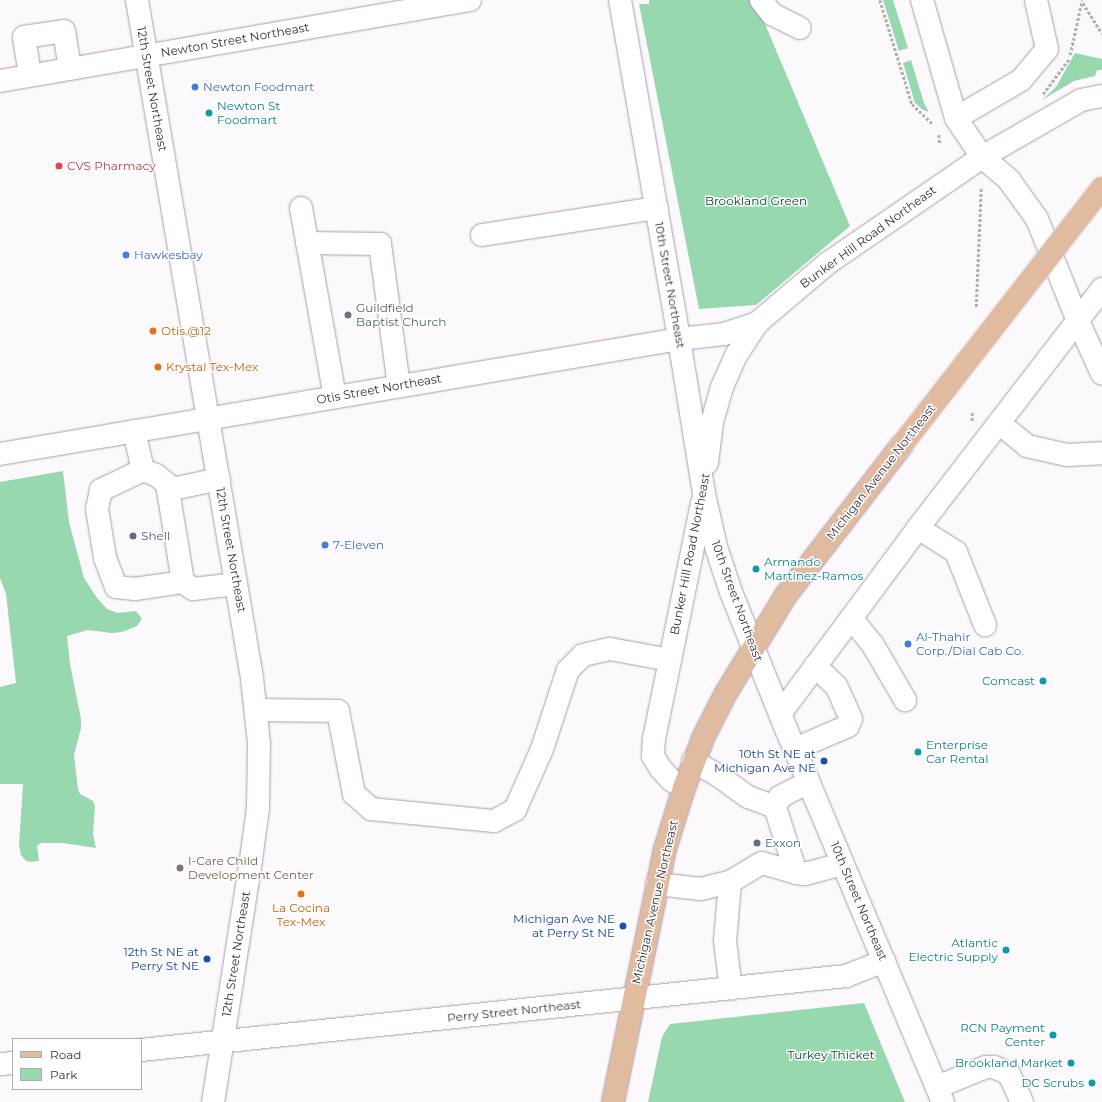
<!DOCTYPE html>
<style>
body{margin:0}
#map{position:relative;width:1102px;height:1102px;overflow:hidden;background:#fcf9fd;font-family:Montserrat,sans-serif}
div>[style]{position:absolute}
.green>*{inset:0;background:#98d8af}
.path>*{height:2.5px;margin-top:-1.25px;transform-origin:0;background:repeating-linear-gradient(90deg,#b3b0b5 0 3px,transparent 0 5px)}
.roads{filter:drop-shadow(0 0 1px #a99caf) drop-shadow(0 0 1px #a99caf)}
.minor>*{height:22px;margin:-11px;padding:0 11px;transform-origin:11px;border-radius:11px;background:#fff}
.major>*{height:22px;margin:-11px;padding:0 11px;transform-origin:11px;border-radius:11px;background:#e1bba0}
.bridges{filter:drop-shadow(0 0 1px #d7d6d7) drop-shadow(0 0 1px #d7d6d7)}
.major-bridge>*{height:22px;margin:-11px;padding:0 11px;transform-origin:11px;border-radius:11px;background:#e1bba0}
.dots>*{width:11px;height:11px;translate:-50% -50%;box-sizing:border-box;border:2px solid #fff;border-radius:50%}
span{translate:-50% -50%;white-space:nowrap;text-align:center;line-height:1.15;-webkit-text-stroke:3px #fff;paint-order:stroke}
.street-label{font-size:12px;color:#363138}
.shop-label{font-size:12px;color:#366cbe}
.left{translate:0 -50%;text-align:left}
.culture-label{font-size:12px;color:#0d838f}
.right{translate:-100% -50%;text-align:right}
.health-label{font-size:12px;color:#be3a42}
.park-label{font-size:12px;color:#034a29}
.worship-label{font-size:12px;color:#5b616d}
.food-label{font-size:12px;color:#c56008}
.service-label{font-size:12px;color:#4e5e75}
.transit-label{font-size:12px;color:#164399}
.education-label{font-size:12px;color:#785e54}
.legend{position:absolute;left:12px;top:1038px;width:130px;height:52px;box-sizing:border-box;background:#fff;border:1px solid #afadaf;margin:0;padding:5px 7px;list-style:none;font-size:12px;color:#363138}
.legend li{display:flex;align-items:center;gap:8px;height:20px}
.legend b{width:20px;border:1px solid #afadaf}
</style>
<div id="map">
<div class="green">
<i style="clip-path:polygon(649px 0,755px 0,850px 226px,756px 305px,699px 309px,639px 4px,649px 4px)"></i>
<i style="clip-path:polygon(883px 0,893px 0,908px 48px,899px 51px)"></i>
<i style="clip-path:polygon(1075px 53px,1102px 59px,1102px 70px,1097px 70px,1095px 76px,1074px 81px,1042px 100px,1056px 87px)"></i>
<i style="clip-path:polygon(911px 60px,924px 103px,929px 112px,923px 110px,915px 103px,903px 63px)"></i>
<i style="clip-path:polygon(63px 471px,69px 522px,84px 578px,97px 598px,107px 609px,118px 613px,136px 611px,142px 619px,137px 626px,122px 632px,112px 633px,88px 630px,67px 636px,70px 664px,81px 719px,81px 728px,74px 755px,78px 789px,80px 794px,93px 801px,95px 806px,93px 834px,96px 848px,63px 843px,41px 843px,37px 846px,39px 861px,31px 862px,26px 861px,21px 855px,19px 845px,23px 784px,0 784px,0 687px,16px 683px,6px 594px,0 578px,0 482px)"></i>
<i style="clip-path:polygon(864px 1003px,905px 1102px,648px 1102px,662px 1037px,670px 1024px)"></i>
</div>
<div class="path">
<i style="left:880px;top:0;width:109px;rotate:72.9deg"></i>
<i style="left:912px;top:104px;width:30px;rotate:44deg"></i>
<i style="left:1083px;top:3px;width:36px;rotate:58deg"></i>
<i style="left:1070px;top:55px;width:56px;rotate:-77.7deg"></i>
<i style="left:1043px;top:94px;width:44px;rotate:-53.4deg"></i>
<i style="left:939px;top:135px;width:9px;rotate:84deg"></i>
<i style="left:976px;top:307px;width:120px;rotate:-87.6deg"></i>
<i style="left:972px;top:421px;width:10px;rotate:-90deg"></i>
</div>
<div class="roads">
<div class="minor">
<i style="left:137px;top:0;width:688px;rotate:80.37deg"></i>
<i style="left:252px;top:678px;width:65px;rotate:83.9deg"></i>
<i style="left:259px;top:743px;width:65px;rotate:90.9deg"></i>
<i style="left:258px;top:808px;width:52px;rotate:97.7deg"></i>
<i style="left:251px;top:860px;width:245px;rotate:98.9deg"></i>
<i style="left:620px;top:0;width:344px;rotate:80.1deg"></i>
<i style="left:679px;top:339px;width:157px;rotate:80.8deg"></i>
<i style="left:704px;top:494px;width:54px;rotate:77.2deg"></i>
<i style="left:716px;top:547px;width:47px;rotate:71.6deg"></i>
<i style="left:731px;top:592px;width:150px;rotate:68.1deg"></i>
<i style="left:787px;top:731px;width:402px;rotate:67.2deg"></i>
<i style="left:761px;top:0;width:18px;rotate:52deg"></i>
<i style="left:772px;top:14px;width:31px;rotate:27deg"></i>
<i style="left:922px;top:0;width:123px;rotate:73.9deg"></i>
<i style="left:956px;top:118px;width:47px;rotate:56.3deg"></i>
<i style="left:982px;top:157px;width:35px;rotate:40deg"></i>
<i style="left:1009px;top:180px;width:48px;rotate:54.3deg"></i>
<i style="left:1037px;top:219px;width:110px;rotate:68.1deg"></i>
<i style="left:1078px;top:321px;width:58px;rotate:65.6deg"></i>
<i style="left:30px;top:75px;width:38px;rotate:-99deg"></i>
<i style="left:24px;top:37px;width:40px;rotate:-8.5deg"></i>
<i style="left:64px;top:31px;width:38px;rotate:81deg"></i>
<i style="left:0;top:81px;width:477px;rotate:-9.8deg"></i>
<i style="left:956px;top:118px;width:75px;rotate:-30.3deg"></i>
<i style="left:1021px;top:80px;width:40px;rotate:-50deg"></i>
<i style="left:1047px;top:49px;width:50px;rotate:-102.7deg"></i>
<i style="left:301px;top:208px;width:192px;rotate:79.8deg"></i>
<i style="left:482px;top:235px;width:177px;rotate:-8.8deg"></i>
<i style="left:307px;top:243px;width:73px;rotate:0.8deg"></i>
<i style="left:380px;top:244px;width:143px;rotate:82.4deg"></i>
<i style="left:999px;top:423px;width:36px;rotate:39deg"></i>
<i style="left:1027px;top:446px;width:41px;rotate:12.7deg"></i>
<i style="left:1067px;top:455px;width:35px;rotate:-3deg"></i>
<i style="left:134px;top:431px;width:40px;rotate:77deg"></i>
<i style="left:143px;top:470px;width:14px;rotate:21deg"></i>
<i style="left:156px;top:475px;width:14px;rotate:39deg"></i>
<i style="left:167px;top:484px;width:6px;rotate:81deg"></i>
<i style="left:0;top:454px;width:689px;rotate:-9.61deg"></i>
<i style="left:679px;top:339px;width:45px;rotate:-6.3deg"></i>
<i style="left:724px;top:334px;width:35px;rotate:-18deg"></i>
<i style="left:707px;top:463px;width:41px;rotate:-83deg"></i>
<i style="left:712px;top:422px;width:36px;rotate:-74deg"></i>
<i style="left:722px;top:387px;width:36px;rotate:-66deg"></i>
<i style="left:737px;top:354px;width:37px;rotate:-57deg"></i>
<i style="left:757px;top:323px;width:93px;rotate:-40.2deg"></i>
<i style="left:828px;top:263px;width:187px;rotate:-34.5deg"></i>
<i style="left:982px;top:157px;width:114px;rotate:-29.9deg"></i>
<i style="left:1081px;top:100px;width:21px;rotate:-11deg"></i>
<i style="left:143px;top:470px;width:47px;rotate:154.5deg"></i>
<i style="left:101px;top:490px;width:19px;rotate:102deg"></i>
<i style="left:97px;top:509px;width:50px;rotate:80.7deg"></i>
<i style="left:105px;top:558px;width:31px;rotate:69deg"></i>
<i style="left:116px;top:587px;width:19px;rotate:6deg"></i>
<i style="left:135px;top:589px;width:49px;rotate:-8.3deg"></i>
<i style="left:219px;top:479px;width:52px;rotate:167.8deg"></i>
<i style="left:168px;top:490px;width:93px;rotate:80.7deg"></i>
<i style="left:183px;top:582px;width:12px;rotate:35deg"></i>
<i style="left:193px;top:589px;width:43px;rotate:-6.6deg"></i>
<i style="left:918px;top:528px;width:45px;rotate:32.3deg"></i>
<i style="left:956px;top:552px;width:79px;rotate:68.3deg"></i>
<i style="left:851px;top:618px;width:35px;rotate:51deg"></i>
<i style="left:873px;top:645px;width:64px;rotate:59.8deg"></i>
<i style="left:257px;top:710px;width:81px;rotate:0.7deg"></i>
<i style="left:338px;top:711px;width:85px;rotate:79.1deg"></i>
<i style="left:354px;top:794px;width:23px;rotate:41deg"></i>
<i style="left:371px;top:809px;width:124px;rotate:5.6deg"></i>
<i style="left:494px;top:821px;width:24px;rotate:-28deg"></i>
<i style="left:515px;top:810px;width:67px;rotate:-66.1deg"></i>
<i style="left:542px;top:749px;width:83px;rotate:-71.8deg"></i>
<i style="left:568px;top:670px;width:21px;rotate:-45deg"></i>
<i style="left:583px;top:655px;width:28px;rotate:-13deg"></i>
<i style="left:610px;top:649px;width:61px;rotate:10.4deg"></i>
<i style="left:780px;top:714px;width:232px;rotate:-53.4deg"></i>
<i style="left:918px;top:528px;width:302px;rotate:-52.4deg"></i>
<i style="left:795px;top:749px;width:58px;rotate:-23.5deg"></i>
<i style="left:848px;top:726px;width:8px;rotate:-67deg"></i>
<i style="left:851px;top:719px;width:36px;rotate:-114deg"></i>
<i style="left:836px;top:686px;width:29px;rotate:-136deg"></i>
<i style="left:693px;top:761px;width:30px;rotate:30deg"></i>
<i style="left:719px;top:776px;width:36px;rotate:36deg"></i>
<i style="left:748px;top:797px;width:29px;rotate:20deg"></i>
<i style="left:809px;top:782px;width:33px;rotate:153deg"></i>
<i style="left:780px;top:797px;width:11px;rotate:117deg"></i>
<i style="left:775px;top:807px;width:69px;rotate:72.3deg"></i>
<i style="left:796px;top:873px;width:9px;rotate:6deg"></i>
<i style="left:805px;top:874px;width:39px;rotate:-15deg"></i>
<i style="left:684px;top:788px;width:15px;rotate:-148deg"></i>
<i style="left:671px;top:780px;width:15px;rotate:-132deg"></i>
<i style="left:661px;top:769px;width:15px;rotate:-122deg"></i>
<i style="left:653px;top:756px;width:17px;rotate:-87deg"></i>
<i style="left:654px;top:739px;width:241px;rotate:-78.5deg"></i>
<i style="left:730px;top:882px;width:59px;rotate:94.8deg"></i>
<i style="left:725px;top:941px;width:48px;rotate:82.9deg"></i>
<i style="left:657px;top:884px;width:44px;rotate:6.5deg"></i>
<i style="left:701px;top:889px;width:30px;rotate:-14deg"></i>
<i style="left:730px;top:882px;width:37px;rotate:-31deg"></i>
<i style="left:762px;top:863px;width:35px;rotate:16deg"></i>
<i style="left:141px;top:1050px;width:709px;rotate:-5.99deg"></i>
<i style="left:846px;top:976px;width:41px;rotate:-21.5deg"></i>
<i style="left:0;top:1064px;width:13px;rotate:-4deg"></i>
<i style="left:937px;top:1087px;width:53px;rotate:-22.2deg"></i>
<i style="left:986px;top:1067px;width:8px"></i>
<i style="left:994px;top:1067px;width:17px;rotate:25deg"></i>
<i style="left:1009px;top:1074px;width:31px;rotate:65deg"></i>
</div>
<div class="major">
<i style="left:613px;top:1102px;width:258px;rotate:-78.4deg"></i>
<i style="left:665px;top:849px;width:64px;rotate:-72.7deg"></i>
<i style="left:684px;top:788px;width:56px;rotate:-69deg"></i>
<i style="left:704px;top:736px;width:48px;rotate:-62.9deg"></i>
<i style="left:726px;top:693px;width:115px;rotate:-58.5deg"></i>
<i style="left:786px;top:595px;width:188px;rotate:-52.3deg"></i>
</div>
</div>
<div class="bridges">
<div class="major-bridge">
<i style="left:901px;top:446px;width:327px;rotate:-52.1deg"></i>
</div>
</div>
<div class="dots">
<i style="left:195px;top:87px;background:#3f7fe0"></i>
<i style="left:209px;top:113px;background:#0f9aa8"></i>
<i style="left:59px;top:166px;background:#e0444e"></i>
<i style="left:126px;top:255px;background:#3f7fe0"></i>
<i style="left:348px;top:315px;background:#6b7280"></i>
<i style="left:153px;top:331px;background:#e8710a"></i>
<i style="left:158px;top:367px;background:#e8710a"></i>
<i style="left:133px;top:536px;background:#5c6f8a"></i>
<i style="left:325px;top:545px;background:#3f7fe0"></i>
<i style="left:756px;top:569px;background:#0f9aa8"></i>
<i style="left:908px;top:644px;background:#3f7fe0"></i>
<i style="left:1043px;top:681px;background:#0f9aa8"></i>
<i style="left:918px;top:752px;background:#0f9aa8"></i>
<i style="left:824px;top:761px;background:#1a4fb4"></i>
<i style="left:757px;top:843px;background:#5c6f8a"></i>
<i style="left:180px;top:868px;background:#8d6e63"></i>
<i style="left:301px;top:894px;background:#e8710a"></i>
<i style="left:623px;top:926px;background:#1a4fb4"></i>
<i style="left:1006px;top:950px;background:#0f9aa8"></i>
<i style="left:207px;top:959px;background:#1a4fb4"></i>
<i style="left:1053px;top:1035px;background:#0f9aa8"></i>
<i style="left:1071px;top:1063px;background:#0f9aa8"></i>
<i style="left:1092px;top:1083px;background:#0f9aa8"></i>
</div>
<div class="street-label">
<span style="left:235px;top:40px;rotate:-10deg">Newton Street Northeast</span>
<span style="left:152px;top:89px;rotate:80deg">12th Street Northeast</span>
<span style="left:868px;top:237px;rotate:-36deg">Bunker Hill Road Northeast</span>
<span style="left:670px;top:285px;rotate:80deg">10th Street Northeast</span>
<span style="left:379px;top:389px;rotate:-10deg">Otis Street Northeast</span>
<span style="left:881px;top:472px;rotate:-52deg">Michigan Avenue Northeast</span>
<span style="left:231px;top:550px;rotate:80deg">12th Street Northeast</span>
<span style="left:690px;top:554px;rotate:-79deg">Bunker Hill Road Northeast</span>
<span style="left:737px;top:601px;rotate:70deg">10th Street Northeast</span>
<span style="left:859px;top:901px;rotate:67deg">10th Street Northeast</span>
<span style="left:655px;top:902px;rotate:-77deg">Michigan Avenue Northeast</span>
<span style="left:236px;top:954px;rotate:-81deg">12th Street Northeast</span>
<span style="left:514px;top:1011px;rotate:-6deg">Perry Street Northeast</span>
</div>
<div class="shop-label">
<span class="left" style="left:203px;top:87px">Newton Foodmart</span>
<span class="left" style="left:134px;top:255px">Hawkesbay</span>
<span class="left" style="left:333px;top:545px">7-Eleven</span>
<span class="left" style="left:916px;top:644px">Al-Thahir<br>Corp./Dial Cab Co.</span>
</div>
<div class="culture-label">
<span class="left" style="left:217px;top:113px">Newton St<br>Foodmart</span>
<span class="left" style="left:764px;top:569px">Armando<br>Martinez-Ramos</span>
<span class="right" style="left:1035px;top:681px">Comcast</span>
<span class="left" style="left:926px;top:752px">Enterprise<br>Car Rental</span>
<span class="right" style="left:998px;top:950px">Atlantic<br>Electric Supply</span>
<span class="right" style="left:1045px;top:1035px">RCN Payment<br>Center</span>
<span class="right" style="left:1063px;top:1063px">Brookland Market</span>
<span class="right" style="left:1084px;top:1083px">DC Scrubs</span>
</div>
<div class="health-label">
<span class="left" style="left:67px;top:166px">CVS Pharmacy</span>
</div>
<div class="park-label">
<span style="left:756px;top:201px">Brookland Green</span>
<span style="left:831px;top:1055px">Turkey Thicket</span>
</div>
<div class="worship-label">
<span class="left" style="left:356px;top:315px">Guildfield<br>Baptist Church</span>
</div>
<div class="food-label">
<span class="left" style="left:161px;top:331px">Otis.@12</span>
<span class="left" style="left:166px;top:367px">Krystal Tex-Mex</span>
<span style="left:301px;top:915px">La Cocina<br>Tex-Mex</span>
</div>
<div class="service-label">
<span class="left" style="left:141px;top:536px">Shell</span>
<span class="left" style="left:765px;top:843px">Exxon</span>
</div>
<div class="transit-label">
<span class="right" style="left:816px;top:761px">10th St NE at<br>Michigan Ave NE</span>
<span class="right" style="left:615px;top:926px">Michigan Ave NE<br>at Perry St NE</span>
<span class="right" style="left:199px;top:959px">12th St NE at<br>Perry St NE</span>
</div>
<div class="education-label">
<span class="left" style="left:188px;top:868px">I-Care Child<br>Development Center</span>
</div>
<ul class="legend">
<li><b style="height:5px;background:#e1bba0"></b>Road</li>
<li><b style="height:11px;background:#98d8af"></b>Park</li>
</ul>
</div>
